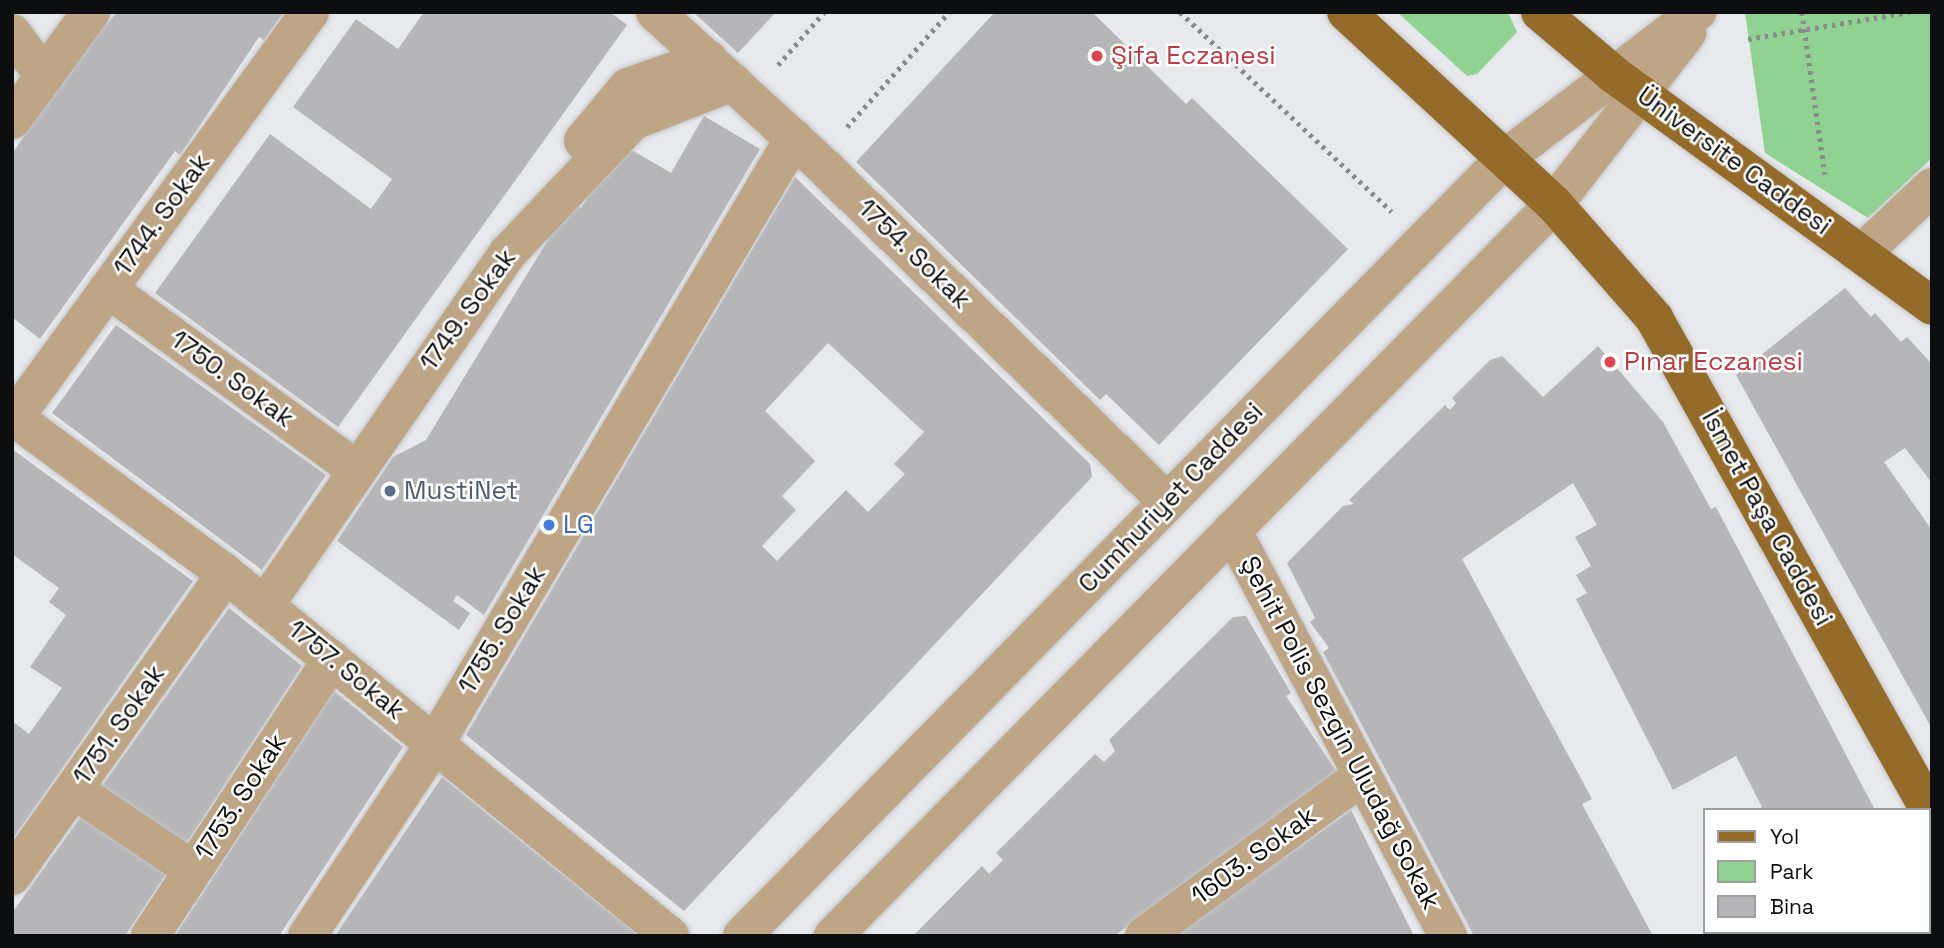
<!DOCTYPE html>
<meta charset="utf-8">
<style>
body{margin:0}
#map{position:relative;width:1944px;height:948px;overflow:hidden;background:#e7e9ec;font-family:"Space Grotesk",sans-serif}
div>[style]{position:absolute}
.green>*{inset:0;background:#90d292}
.building>*{inset:0;background:#b6b5b8}
.path>*{height:4.5px;margin-top:-2.25px;transform-origin:0;background:repeating-linear-gradient(90deg,#888a8c 0 3.5px,transparent 0 8.5px)}
.roads{filter:drop-shadow(0 0 2px #c4c6c9) drop-shadow(0 0 2px #c4c6c9)}
.minor>*{height:38px;margin:-19px;padding:0 19px;transform-origin:19px;border-radius:19px;background:#bda586}
.major>*{height:38px;margin:-19px;padding:0 19px;transform-origin:19px;border-radius:19px;background:#956b2a}
.dots>*{width:19px;height:19px;translate:-50% -50%;box-sizing:border-box;border:4px solid #fff;border-radius:50%}
span{translate:-50% -50%;white-space:nowrap;text-align:center;line-height:1.15;-webkit-text-stroke:5px #fff;paint-order:stroke}
.health-label{font-size:26px;color:#be3a42}
.left{translate:0 -50%;text-align:left}
.street-label{font-size:26px;color:#0d0e0f}
.service-label{font-size:26px;color:#4e5e75}
.shop-label{font-size:26px;color:#366cbe}
.frame{position:absolute;inset:0;border:14px solid #0d0e0f;pointer-events:none}
.legend{position:absolute;left:1703px;top:808px;width:228px;height:126px;box-sizing:border-box;background:#fff;border:2px solid #9e9f9f;margin:0;padding:9px 12px;list-style:none;font-size:21px;color:#0d0e0f}
.legend li{display:flex;align-items:center;gap:14px;height:35px}
.legend b{width:35px;border:2px solid #9e9f9f}
</style>
<div id="map">
<div class="green">
<i style="clip-path:polygon(1397px 12px,1508px 12px,1517px 32px,1477px 74px,1467px 76px)"></i>
<i style="clip-path:polygon(1745px 12px,1932px 12px,1932px 158px,1868px 218px,1765px 153px)"></i>
</div>
<div class="building">
<i style="clip-path:polygon(117px 12px,284px 12px,264px 40px,259px 37px,180px 155px,175px 151px,40px 339px,12px 317px,12px 154px,68px 70px)"></i>
<i style="clip-path:polygon(424px 12px,610px 12px,627px 25px,338px 427px,155px 293px,270px 134px,371px 209px,392px 179px,293px 107px,356px 19px,398px 49px)"></i>
<i style="clip-path:polygon(693px 12px,776px 12px,738px 53px)"></i>
<i style="clip-path:polygon(995px 12px,1092px 12px,1186px 104px,1192px 98px,1348px 249px,1159px 445px,1106px 394px,1100px 400px,856px 162px)"></i>
<i style="clip-path:polygon(704px 116px,760px 149px,484px 615px,457px 595px,453px 601px,470px 613px,459px 630px,337px 541px,393px 457px,426px 440px,571px 202px,581px 208px,620px 143px,671px 173px)"></i>
<i style="clip-path:polygon(evenodd,795px 177px,1090px 464px,1092px 477px,684px 911px,466px 735px,795px 177px,828px 343px,924px 432px,894px 464px,905px 474px,868px 512px,846px 490px,777px 561px,762px 546px,796px 510px,782px 496px,815px 461px,765px 411px,828px 343px)"></i>
<i style="clip-path:polygon(1845px 288px,1871px 317px,1875px 313px,1901px 342px,1907px 337px,1932px 364px,1932px 483px,1905px 448px,1884px 462px,1932px 530px,1932px 729px,1736px 375px)"></i>
<i style="clip-path:polygon(116px 325px,326px 475px,262px 570px,52px 413px)"></i>
<i style="clip-path:polygon(1598px 346px,1663px 422px,1711px 509px,1716px 507px,1875px 810px,1757px 810px,1762px 807px,1736px 756px,1673px 790px,1576px 599px,1587px 593px,1576px 575px,1591px 566px,1575px 537px,1597px 525px,1573px 483px,1462px 559px,1592px 799px,1582px 804px,1653px 936px,1474px 936px,1323px 652px,1329px 648px,1310px 622px,1315px 618px,1287px 563px,1343px 506px,1354px 504px,1349px 500px,1445px 405px,1450px 410px,1456px 403px,1452px 398px,1490px 360px,1502px 356px,1543px 397px)"></i>
<i style="clip-path:polygon(12px 449px,193px 581px,12px 840px,12px 721px,29px 734px,62px 688px,30px 667px,66px 615px,49px 602px,59px 588px,12px 554px)"></i>
<i style="clip-path:polygon(229px 608px,302px 666px,182px 850px,97px 793px)"></i>
<i style="clip-path:polygon(1246px 616px,1291px 693px,1286px 696px,1338px 774px,1114px 936px,913px 936px,982px 866px,989px 874px,1003px 860px,996px 853px,1095px 754px,1104px 762px,1115px 751px,1109px 740px,1233px 617px)"></i>
<i style="clip-path:polygon(334px 691px,403px 747px,279px 936px,175px 936px)"></i>
<i style="clip-path:polygon(442px 777px,639px 936px,335px 936px)"></i>
<i style="clip-path:polygon(1351px 810px,1414px 936px,1176px 936px,1228px 898px)"></i>
<i style="clip-path:polygon(85px 811px,170px 868px,125px 936px,12px 936px,12px 913px)"></i>
<i style="clip-path:polygon(1928px 909px,1932px 936px,1763px 932px,1928px 932px)"></i>
</div>
<div class="path">
<i style="left:1180px;top:12px;width:291px;rotate:43.3deg"></i>
<i style="left:1802px;top:12px;width:164px;rotate:81.9deg"></i>
<i style="left:1748px;top:39px;width:164px;rotate:-9.5deg"></i>
<i style="left:778px;top:65px;width:70px;rotate:-49deg"></i>
<i style="left:847px;top:127px;width:154px;rotate:-48.4deg"></i>
</div>
<div class="roads">
<div class="minor">
<i style="left:655px;top:12px;width:219px;rotate:42.4deg"></i>
<i style="left:817px;top:160px;width:489px;rotate:44.3deg"></i>
<i style="left:12px;top:33px;width:54px;rotate:53.3deg"></i>
<i style="left:12px;top:120px;width:134px;rotate:-53.8deg"></i>
<i style="left:583px;top:141px;width:70px;rotate:-50.2deg"></i>
<i style="left:628px;top:87px;width:85px;rotate:-19.3deg"></i>
<i style="left:1862px;top:253px;width:96px;rotate:-43.3deg"></i>
<i style="left:108px;top:289px;width:306px;rotate:36deg"></i>
<i style="left:12px;top:416px;width:266px;rotate:36.4deg"></i>
<i style="left:226px;top:574px;width:573px;rotate:39.19deg"></i>
<i style="left:15px;top:417px;width:501px;rotate:-53.93deg"></i>
<i style="left:1232px;top:530px;width:460px;rotate:62deg"></i>
<i style="left:265px;top:605px;width:428px;rotate:-55.4deg"></i>
<i style="left:508px;top:253px;width:182px;rotate:-46.6deg"></i>
<i style="left:633px;top:121px;width:107px;rotate:-21.3deg"></i>
<i style="left:74px;top:790px;width:143px;rotate:33.9deg"></i>
<i style="left:12px;top:876px;width:370px;rotate:-54.7deg"></i>
<i style="left:150px;top:936px;width:331px;rotate:-56.7deg"></i>
<i style="left:307px;top:936px;width:233px;rotate:-56.4deg"></i>
<i style="left:436px;top:742px;width:702px;rotate:-59.34deg"></i>
<i style="left:742px;top:936px;width:1088px;rotate:-45.56deg"></i>
<i style="left:1504px;top:159px;width:243px;rotate:-37.3deg"></i>
<i style="left:833px;top:936px;width:1027px;rotate:-45.43deg"></i>
<i style="left:1554px;top:204px;width:217px;rotate:-52.1deg"></i>
<i style="left:1144px;top:936px;width:271px;rotate:-36.2deg"></i>
</div>
<div class="major">
<i style="left:1346px;top:12px;width:283px;rotate:42.7deg"></i>
<i style="left:1554px;top:204px;width:152px;rotate:48.7deg"></i>
<i style="left:1654px;top:318px;width:569px;rotate:60.78deg"></i>
<i style="left:1540px;top:12px;width:96px;rotate:40.3deg"></i>
<i style="left:1613px;top:74px;width:394px;rotate:36deg"></i>
</div>
</div>
<div class="dots">
<i style="left:1097px;top:56px;background:#e0444e"></i>
<i style="left:1610px;top:362px;background:#e0444e"></i>
<i style="left:390px;top:491px;background:#5c6f8a"></i>
<i style="left:549px;top:525px;background:#3f7fe0"></i>
</div>
<div class="health-label">
<span class="left" style="left:1111px;top:56px">Şifa Eczanesi</span>
<span class="left" style="left:1624px;top:362px">Pınar Eczanesi</span>
</div>
<div class="street-label">
<span style="left:1734px;top:161px;rotate:36deg">Üniversite Caddesi</span>
<span style="left:162px;top:215px;rotate:-54deg">1744. Sokak</span>
<span style="left:914px;top:254px;rotate:44deg">1754. Sokak</span>
<span style="left:468px;top:310px;rotate:-54deg">1749. Sokak</span>
<span style="left:232px;top:379px;rotate:36deg">1750. Sokak</span>
<span style="left:1171px;top:498px;rotate:-46deg">Cumhuriyet Caddesi</span>
<span style="left:1767px;top:518px;rotate:61deg">İsmet Paşa Caddesi</span>
<span style="left:502px;top:630px;rotate:-59deg">1755. Sokak</span>
<span style="left:346px;top:670px;rotate:39deg">1757. Sokak</span>
<span style="left:119px;top:725px;rotate:-55deg">1751. Sokak</span>
<span style="left:1340px;top:733px;rotate:62deg">Şehit Polis Sezgin Uludağ Sokak</span>
<span style="left:241px;top:797px;rotate:-57deg">1753. Sokak</span>
<span style="left:1254px;top:856px;rotate:-36deg">1603. Sokak</span>
</div>
<div class="service-label">
<span class="left" style="left:404px;top:491px">MustiNet</span>
</div>
<div class="shop-label">
<span class="left" style="left:563px;top:525px">LG</span>
</div>
<div class="frame"></div>
<ul class="legend">
<li><b style="height:9px;background:#956b2a"></b>Yol</li>
<li><b style="height:19px;background:#90d292"></b>Park</li>
<li><b style="height:19px;background:#b6b5b8"></b>Bina</li>
</ul>
</div>
